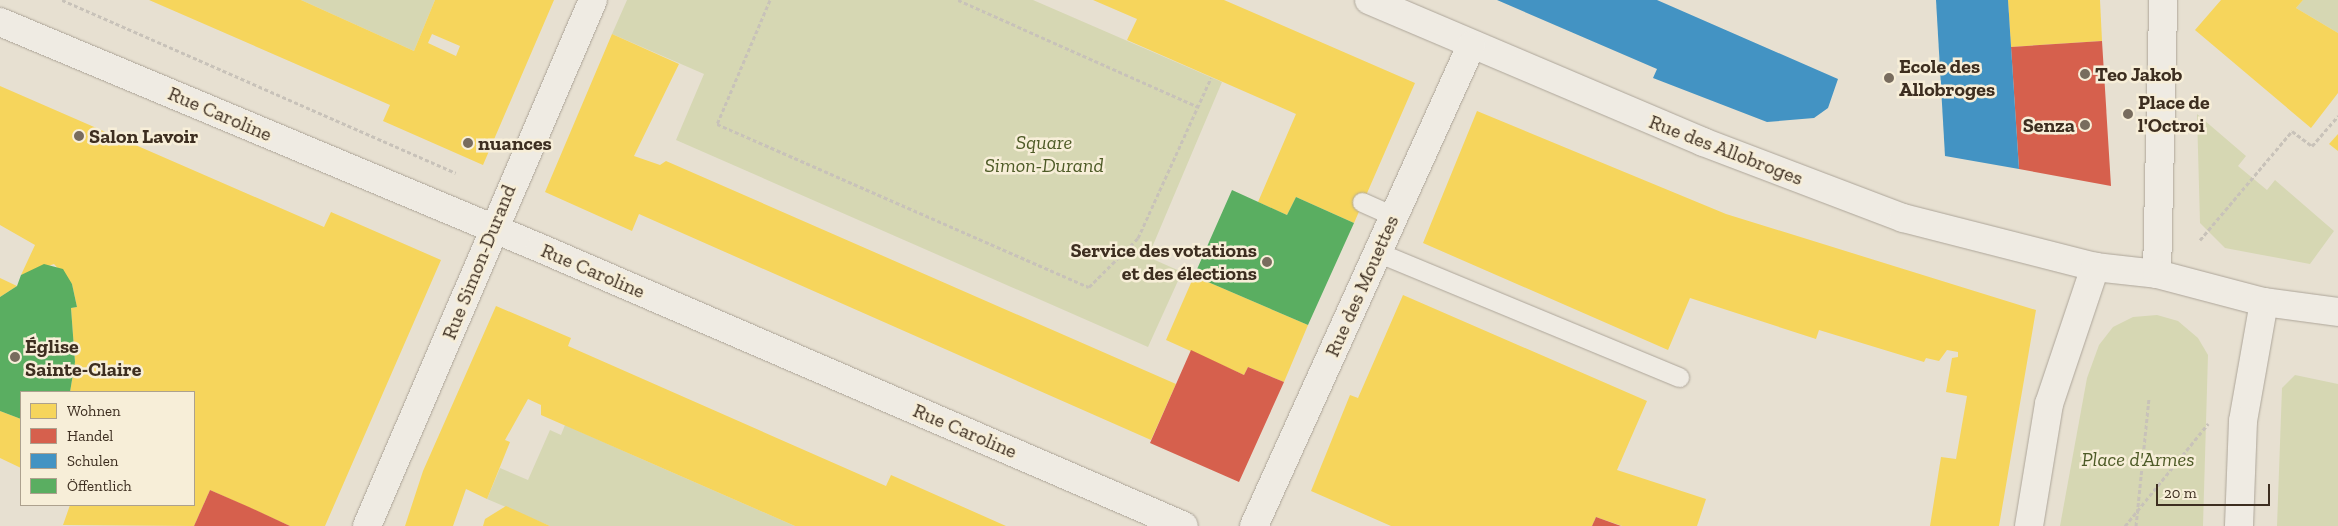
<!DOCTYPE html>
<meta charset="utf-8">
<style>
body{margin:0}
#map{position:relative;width:2338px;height:526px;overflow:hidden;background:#e7e0d1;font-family:"Zilla Slab",serif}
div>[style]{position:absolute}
.green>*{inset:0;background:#d6d7b3}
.homes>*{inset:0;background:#f6d55c}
.shops>*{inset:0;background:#d6604d}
.schools>*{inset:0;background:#4393c3}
.public>*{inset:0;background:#5aae61}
.path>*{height:3px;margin-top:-1.5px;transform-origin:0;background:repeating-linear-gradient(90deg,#c8c2b9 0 4px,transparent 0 6.5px)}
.roads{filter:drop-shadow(0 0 1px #ada599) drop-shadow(0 0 1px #ada599)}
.service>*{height:19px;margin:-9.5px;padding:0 9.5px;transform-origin:9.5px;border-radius:9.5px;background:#efebe3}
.minor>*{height:28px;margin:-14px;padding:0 14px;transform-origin:14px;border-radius:14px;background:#efebe3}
.tertiary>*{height:28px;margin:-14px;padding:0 14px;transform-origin:14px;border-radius:14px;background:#efebe3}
.dots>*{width:14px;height:14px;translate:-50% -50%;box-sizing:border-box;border:2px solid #f7eed8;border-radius:50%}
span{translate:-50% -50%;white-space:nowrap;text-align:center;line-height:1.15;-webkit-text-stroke:5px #f7eed8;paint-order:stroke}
.poi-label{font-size:20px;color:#3d2e20;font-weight:700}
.left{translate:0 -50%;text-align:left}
.right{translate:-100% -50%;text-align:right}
.street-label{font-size:20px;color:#3d2e20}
.park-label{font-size:20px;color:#4d5a26;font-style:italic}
.legend{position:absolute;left:20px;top:391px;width:175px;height:115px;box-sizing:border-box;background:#f7eed8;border:1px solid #ada18e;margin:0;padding:6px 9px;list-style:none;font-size:15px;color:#3d2e20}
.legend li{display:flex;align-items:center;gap:10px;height:25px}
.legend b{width:25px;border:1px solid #ada18e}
.scale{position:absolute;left:2156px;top:484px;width:114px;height:22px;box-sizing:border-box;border:2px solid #3d2e20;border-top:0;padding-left:6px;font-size:15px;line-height:18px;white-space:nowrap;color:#3d2e20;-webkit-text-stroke:4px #f7eed8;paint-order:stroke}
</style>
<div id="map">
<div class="green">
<i style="clip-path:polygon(301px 0,435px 0,414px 51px)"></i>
<i style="clip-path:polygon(627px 0,1033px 0,1222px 82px,1148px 257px,1182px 272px,1148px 347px,676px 140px,704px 74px,612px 34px)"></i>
<i style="clip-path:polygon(2303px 0,2338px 0,2338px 33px,2296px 8px)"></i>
<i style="clip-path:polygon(2197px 114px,2246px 156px,2238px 166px,2267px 190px,2275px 180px,2334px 231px,2310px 264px,2225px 248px,2200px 223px)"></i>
<i style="clip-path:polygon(2157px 315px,2178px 321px,2198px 338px,2208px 355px,2203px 526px,2060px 526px,2087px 378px,2099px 345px,2113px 327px,2133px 317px)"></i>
<i style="clip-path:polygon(2295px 375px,2338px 384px,2338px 526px,2277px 526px,2282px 388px)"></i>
<i style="clip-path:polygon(565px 425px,644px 460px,795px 526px,550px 526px,487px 499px,500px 468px,528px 480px,550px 430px,561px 435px)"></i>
</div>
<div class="homes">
<i style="clip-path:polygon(evenodd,149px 0,301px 0,414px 51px,435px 0,554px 0,483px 165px,383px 121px,390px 105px,149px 0,432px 34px,460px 46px,456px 56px,428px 43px,432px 34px)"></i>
<i style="clip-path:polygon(1093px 0,1224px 0,1415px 83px,1354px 223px,1296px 197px,1287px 215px,1258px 202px,1296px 114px,1127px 40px,1137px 19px)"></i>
<i style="clip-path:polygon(2008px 0,2100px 0,2102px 41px,2011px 47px)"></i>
<i style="clip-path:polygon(2221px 0,2303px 0,2296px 8px,2338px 33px,2338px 93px,2311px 128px,2195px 30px)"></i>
<i style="clip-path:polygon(612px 34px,679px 64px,634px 156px,660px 165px,666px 161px,1176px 384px,1151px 440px,639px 214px,632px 231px,545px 192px)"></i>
<i style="clip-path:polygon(0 86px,324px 227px,331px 212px,441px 260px,325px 526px,290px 526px,210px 490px,194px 526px,63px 525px,70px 505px,194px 505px,194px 392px,70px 392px,75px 362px,71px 308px,77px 307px,72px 284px,54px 264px,21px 275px,35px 245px,0 225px)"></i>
<i style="clip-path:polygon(1477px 111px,1726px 214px,2036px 310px,1999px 526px,1930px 526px,1941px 457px,1956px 459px,1967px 396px,1946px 392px,1952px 358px,1958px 357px,1958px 352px,1947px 350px,1939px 361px,1926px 358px,1924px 362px,1819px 330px,1816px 339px,1690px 298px,1668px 350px,1423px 243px)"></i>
<i style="clip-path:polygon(2338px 134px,2338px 151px,2329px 144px)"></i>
<i style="clip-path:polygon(1194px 276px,1308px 325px,1284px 382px,1248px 367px,1244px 375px,1166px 340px)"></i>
<i style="clip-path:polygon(0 278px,17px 286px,0 297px)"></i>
<i style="clip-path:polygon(1403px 295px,1647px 401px,1617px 470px,1706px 499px,1697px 526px,1622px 526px,1596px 517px,1592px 526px,1391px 526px,1311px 491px,1350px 395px,1358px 398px)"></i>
<i style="clip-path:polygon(496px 306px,571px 338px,568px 346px,886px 486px,891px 475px,1006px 526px,795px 526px,541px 415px,541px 405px,528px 399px,505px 440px,510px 442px,487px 499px,466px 489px,453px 526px,405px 526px,423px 471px)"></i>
<i style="clip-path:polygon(0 411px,21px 419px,21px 468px,0 458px)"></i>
<i style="clip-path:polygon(506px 506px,550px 526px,483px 526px,485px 519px)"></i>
</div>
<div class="shops">
<i style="clip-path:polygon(2102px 41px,2111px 186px,2019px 169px,2011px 47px)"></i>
<i style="clip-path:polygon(1191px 350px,1244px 375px,1248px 367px,1284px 382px,1239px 482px,1150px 443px)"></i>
<i style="clip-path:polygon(210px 490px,249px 507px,290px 526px,194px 526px)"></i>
<i style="clip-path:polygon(1596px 517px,1621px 526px,1592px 526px)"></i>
</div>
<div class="schools">
<i style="clip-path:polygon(1497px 0,1657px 0,1838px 79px,1828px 108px,1814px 118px,1767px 122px,1653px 78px,1657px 69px)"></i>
<i style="clip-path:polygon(1936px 0,2008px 0,2019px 169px,1945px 156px)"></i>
</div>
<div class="public">
<i style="clip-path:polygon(1232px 190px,1287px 215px,1296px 197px,1354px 223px,1308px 325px,1194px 276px)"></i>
<i style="clip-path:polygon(44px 264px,63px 269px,72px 284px,77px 307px,71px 308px,75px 362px,70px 392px,21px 392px,21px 419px,0 411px,0 297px,17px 286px,21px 275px)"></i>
</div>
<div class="path">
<i style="left:62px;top:0;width:430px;rotate:23.7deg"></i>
<i style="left:770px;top:0;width:135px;rotate:113.1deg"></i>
<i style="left:717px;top:124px;width:406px;rotate:23.7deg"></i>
<i style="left:1089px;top:287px;width:69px;rotate:-45deg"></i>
<i style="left:1138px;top:238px;width:176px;rotate:-65.5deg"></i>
<i style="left:958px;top:0;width:263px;rotate:24deg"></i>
<i style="left:2200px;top:240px;width:143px;rotate:-49.8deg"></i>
<i style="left:2292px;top:131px;width:25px;rotate:37deg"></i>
<i style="left:2312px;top:146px;width:40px;rotate:-49deg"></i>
<i style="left:2125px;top:526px;width:132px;rotate:-50.9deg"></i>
<i style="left:2136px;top:526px;width:128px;rotate:-84.2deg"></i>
</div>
<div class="roads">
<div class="service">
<i style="left:1362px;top:202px;width:35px;rotate:24deg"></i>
<i style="left:1377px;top:252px;width:327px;rotate:22.5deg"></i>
</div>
<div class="minor">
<i style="left:1369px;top:0;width:363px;rotate:23deg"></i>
<i style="left:1703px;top:142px;width:214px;rotate:20.8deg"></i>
<i style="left:1903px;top:218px;width:198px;rotate:14.3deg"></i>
<i style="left:0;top:22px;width:585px;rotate:22.71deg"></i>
<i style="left:540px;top:248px;width:701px;rotate:23.35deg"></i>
<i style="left:2264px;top:302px;width:75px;rotate:7.7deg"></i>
<i style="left:367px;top:526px;width:572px;rotate:-66.75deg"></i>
<i style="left:1254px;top:526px;width:527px;rotate:-65.67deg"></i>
</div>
<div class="tertiary">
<i style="left:2157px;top:274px;width:274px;rotate:-88.7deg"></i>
<i style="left:2029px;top:526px;width:124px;rotate:-80.7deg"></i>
<i style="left:2049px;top:404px;width:145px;rotate:-71.4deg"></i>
<i style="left:2095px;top:267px;width:62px;rotate:6.4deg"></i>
<i style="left:2157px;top:274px;width:111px;rotate:14.7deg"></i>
<i style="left:2264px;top:302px;width:121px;rotate:100deg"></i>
<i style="left:2243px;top:421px;width:105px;rotate:92.2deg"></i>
</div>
</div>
<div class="dots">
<i style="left:2085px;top:74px;background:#786c5e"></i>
<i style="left:1889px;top:78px;background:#786c5e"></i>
<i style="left:2128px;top:114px;background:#786c5e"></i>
<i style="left:2085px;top:125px;background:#786c5e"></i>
<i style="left:79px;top:136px;background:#786c5e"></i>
<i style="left:468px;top:143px;background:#786c5e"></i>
<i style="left:1267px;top:262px;background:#786c5e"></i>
<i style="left:15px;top:357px;background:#786c5e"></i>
</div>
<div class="poi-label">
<span class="left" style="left:1899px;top:78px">Ecole des<br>Allobroges</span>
<span class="left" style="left:2095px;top:74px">Teo Jakob</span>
<span class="left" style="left:2138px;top:114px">Place de<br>l'Octroi</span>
<span class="right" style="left:2075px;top:125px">Senza</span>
<span class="left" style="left:89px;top:136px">Salon Lavoir</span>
<span class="left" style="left:478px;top:143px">nuances</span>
<span class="right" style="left:1257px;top:262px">Service des votations<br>et des élections</span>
<span class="left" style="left:25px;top:358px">Église<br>Sainte-Claire</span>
</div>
<div class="street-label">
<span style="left:220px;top:114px;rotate:23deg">Rue Caroline</span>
<span style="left:1726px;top:150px;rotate:21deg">Rue des Allobroges</span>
<span style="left:479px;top:262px;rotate:-68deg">Rue Simon-Durand</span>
<span style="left:593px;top:271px;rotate:23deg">Rue Caroline</span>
<span style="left:1362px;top:286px;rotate:-66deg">Rue des Mouettes</span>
<span style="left:965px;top:431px;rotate:23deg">Rue Caroline</span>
</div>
<div class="park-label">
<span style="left:1044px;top:154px">Square<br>Simon-Durand</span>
<span style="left:2138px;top:459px">Place d'Armes</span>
</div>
<ul class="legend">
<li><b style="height:14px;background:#f6d55c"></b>Wohnen</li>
<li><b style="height:14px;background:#d6604d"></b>Handel</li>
<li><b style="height:14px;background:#4393c3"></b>Schulen</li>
<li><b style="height:14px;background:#5aae61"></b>Öffentlich</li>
</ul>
<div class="scale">20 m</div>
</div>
